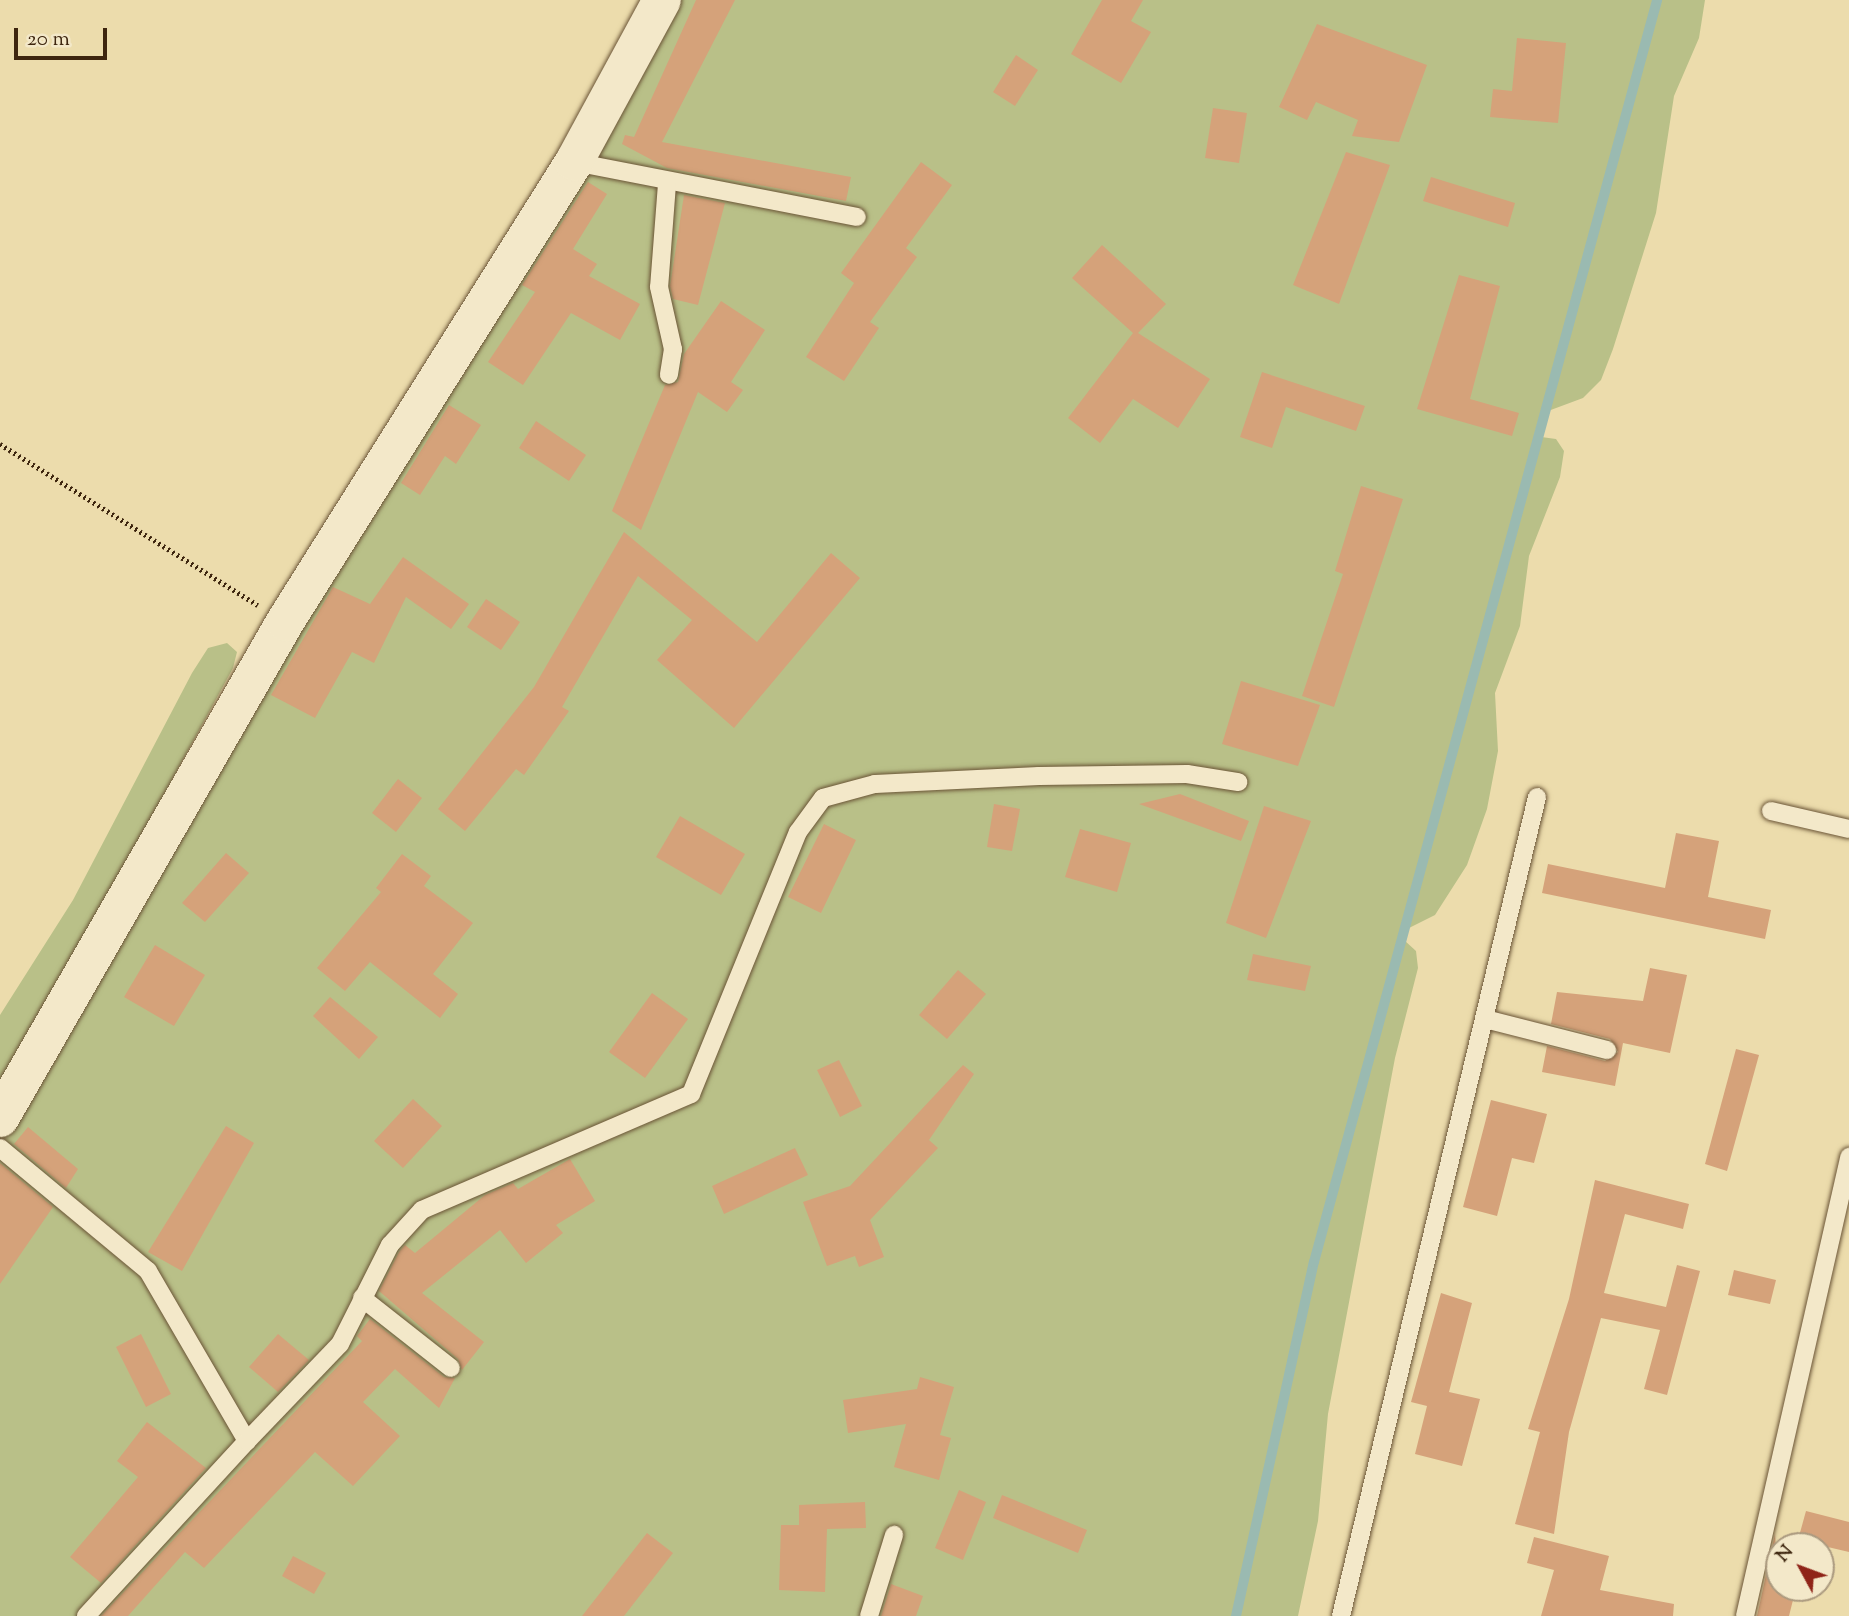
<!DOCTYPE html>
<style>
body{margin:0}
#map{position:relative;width:1849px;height:1616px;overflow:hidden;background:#ecdcac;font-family:"Sorts Mill Goudy",serif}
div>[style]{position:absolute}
.green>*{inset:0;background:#b9c088}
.stream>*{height:10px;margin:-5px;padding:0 5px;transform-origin:5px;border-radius:5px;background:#9abab1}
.building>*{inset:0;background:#d5a27a}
.path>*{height:4.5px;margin-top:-2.25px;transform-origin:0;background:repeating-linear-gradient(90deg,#3e260f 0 2px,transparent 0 5.5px)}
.roads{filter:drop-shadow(0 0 2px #6a5436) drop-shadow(0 0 2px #6a5436)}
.lane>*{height:18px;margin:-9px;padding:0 9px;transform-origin:9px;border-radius:9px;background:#f3e8c9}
.secondary>*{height:38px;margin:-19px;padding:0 19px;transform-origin:19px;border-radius:19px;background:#f3e8c9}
span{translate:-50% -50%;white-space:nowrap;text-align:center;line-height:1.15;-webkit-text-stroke:5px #f3e8c9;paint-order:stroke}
.north{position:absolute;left:1765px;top:1532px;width:70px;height:70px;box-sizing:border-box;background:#f3e8c9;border:2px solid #ab9a7f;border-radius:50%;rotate:311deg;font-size:19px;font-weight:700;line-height:28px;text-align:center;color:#3e260f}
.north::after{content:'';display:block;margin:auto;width:24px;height:32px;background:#8f2418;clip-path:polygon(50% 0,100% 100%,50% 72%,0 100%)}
.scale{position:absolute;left:14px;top:28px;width:93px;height:32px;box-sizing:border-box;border:4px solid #3e260f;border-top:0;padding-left:9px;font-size:21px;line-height:24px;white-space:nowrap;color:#3e260f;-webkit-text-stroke:5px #f3e8c9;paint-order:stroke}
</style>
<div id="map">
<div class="green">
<i style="clip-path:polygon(653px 0,1705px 0,1699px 38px,1674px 96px,1656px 213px,1613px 349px,1601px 380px,1583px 398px,1540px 414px,1534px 436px,1556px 439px,1564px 451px,1560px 477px,1529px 556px,1520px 626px,1495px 693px,1498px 751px,1487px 809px,1467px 865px,1435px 915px,1407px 929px,1404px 940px,1416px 951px,1418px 968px,1395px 1058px,1328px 1414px,1318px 1521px,1298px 1616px,0 1616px,0 1122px)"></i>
<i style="clip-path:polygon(227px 643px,237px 652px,233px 668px,0 1095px,0 1015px,73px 900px,192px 673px,208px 648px)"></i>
</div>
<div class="stream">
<i style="left:1236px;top:1616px;width:362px;rotate:-77.6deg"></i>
<i style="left:1314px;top:1262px;width:1308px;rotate:-74.79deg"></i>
</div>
<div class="building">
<i style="clip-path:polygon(696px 0,735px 0,662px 142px,851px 177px,846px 201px,667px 168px,622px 144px,625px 135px,634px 137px)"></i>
<i style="clip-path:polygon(1102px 0,1143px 0,1131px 21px,1151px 32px,1121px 83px,1071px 54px)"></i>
<i style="clip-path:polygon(1317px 24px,1427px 65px,1399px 142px,1352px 136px,1358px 120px,1316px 102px,1307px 120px,1279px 107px)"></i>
<i style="clip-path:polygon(1517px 38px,1566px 43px,1558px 123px,1490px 117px,1493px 89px,1512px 91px)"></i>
<i style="clip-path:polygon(1016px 55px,1038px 70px,1015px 106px,993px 92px)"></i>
<i style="clip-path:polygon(1213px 108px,1247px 113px,1239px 163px,1205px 158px)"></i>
<i style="clip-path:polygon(1346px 152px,1390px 165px,1339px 304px,1293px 285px)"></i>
<i style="clip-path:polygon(921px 162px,952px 185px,906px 248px,917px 257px,870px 322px,879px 328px,844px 381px,806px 357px,854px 283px,841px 273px)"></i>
<i style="clip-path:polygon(1431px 177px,1515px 203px,1508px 227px,1423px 201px)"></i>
<i style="clip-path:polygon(588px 182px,607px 194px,573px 249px,597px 264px,589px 276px,640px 304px,620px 340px,571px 313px,523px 385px,488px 362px,535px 292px,522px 285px)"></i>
<i style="clip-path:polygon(684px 195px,725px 203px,698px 305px,673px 299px,670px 286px)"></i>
<i style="clip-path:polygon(1102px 245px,1166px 304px,1138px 333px,1210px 379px,1178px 428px,1133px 399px,1100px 443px,1068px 418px,1133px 333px,1072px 278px)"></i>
<i style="clip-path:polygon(1459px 275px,1500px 286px,1470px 399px,1519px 413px,1512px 436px,1417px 409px)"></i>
<i style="clip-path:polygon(721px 301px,765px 330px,731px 382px,743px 390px,727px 412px,698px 392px,641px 530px,612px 511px,665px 385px,678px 382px,684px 354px)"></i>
<i style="clip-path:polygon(1262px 372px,1365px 406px,1356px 431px,1286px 407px,1272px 448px,1240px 437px)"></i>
<i style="clip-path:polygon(449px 405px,481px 425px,456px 464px,445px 456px,420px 495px,401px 483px)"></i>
<i style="clip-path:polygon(536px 421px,586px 455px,569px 481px,519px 448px)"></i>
<i style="clip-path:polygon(1361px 486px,1403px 499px,1334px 707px,1302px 696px,1343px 574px,1335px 571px)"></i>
<i style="clip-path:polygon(624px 532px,757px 642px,831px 553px,860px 578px,734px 728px,657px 660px,692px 620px,638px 576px,562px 707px,569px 711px,524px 775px,516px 769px,465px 831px,438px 809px,534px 687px)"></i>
<i style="clip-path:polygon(403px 557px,469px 604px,451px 629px,406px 597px,374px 663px,352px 652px,315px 718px,271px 695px,333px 587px,370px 604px)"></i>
<i style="clip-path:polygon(486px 599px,520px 622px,501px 650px,467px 627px)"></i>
<i style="clip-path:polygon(1241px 681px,1320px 705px,1298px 766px,1222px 744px)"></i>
<i style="clip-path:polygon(398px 779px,422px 798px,396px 832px,372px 813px)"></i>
<i style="clip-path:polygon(1180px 794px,1249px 821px,1241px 841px,1139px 804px)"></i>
<i style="clip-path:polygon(994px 804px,1020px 809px,1012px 851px,987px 847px)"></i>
<i style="clip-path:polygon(1264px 806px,1311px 821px,1266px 938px,1226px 923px)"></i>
<i style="clip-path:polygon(680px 816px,745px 854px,721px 895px,656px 857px)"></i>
<i style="clip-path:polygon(824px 824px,856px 840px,821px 913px,788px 897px)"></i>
<i style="clip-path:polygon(1080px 829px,1131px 843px,1117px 892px,1065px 877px)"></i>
<i style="clip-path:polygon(1676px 833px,1719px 841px,1708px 897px,1771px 910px,1765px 939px,1542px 893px,1548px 864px,1665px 888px)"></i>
<i style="clip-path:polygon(226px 853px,249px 873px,205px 922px,182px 903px)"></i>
<i style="clip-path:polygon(402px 854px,431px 876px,424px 886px,473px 923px,433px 974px,458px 994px,440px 1018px,370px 962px,345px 991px,317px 968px,381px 892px,376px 888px)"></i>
<i style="clip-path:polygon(155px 945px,205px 975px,174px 1026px,124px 997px)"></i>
<i style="clip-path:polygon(1253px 954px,1311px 966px,1305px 991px,1247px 980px)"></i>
<i style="clip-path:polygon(1650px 968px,1687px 975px,1670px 1053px,1623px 1043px,1615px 1086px,1542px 1072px,1547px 1046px,1605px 1061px,1618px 1052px,1610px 1039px,1551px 1024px,1557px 992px,1643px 1001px)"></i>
<i style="clip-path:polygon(958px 970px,986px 994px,947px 1039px,919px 1015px)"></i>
<i style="clip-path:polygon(652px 993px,688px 1019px,645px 1078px,609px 1052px)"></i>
<i style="clip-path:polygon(330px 997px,378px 1037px,359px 1059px,313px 1016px)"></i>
<i style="clip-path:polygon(1736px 1049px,1759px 1055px,1727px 1171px,1705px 1164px)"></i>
<i style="clip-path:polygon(839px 1060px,862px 1106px,840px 1117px,817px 1070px)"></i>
<i style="clip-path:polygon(963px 1065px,974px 1074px,929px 1140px,938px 1148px,870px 1220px,884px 1257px,859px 1267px,855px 1256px,827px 1266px,803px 1202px,850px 1186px)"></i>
<i style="clip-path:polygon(413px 1099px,442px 1126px,403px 1168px,374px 1141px)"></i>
<i style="clip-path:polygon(1491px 1100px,1547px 1114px,1534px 1163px,1512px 1158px,1497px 1216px,1463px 1207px)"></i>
<i style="clip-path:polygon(226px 1126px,254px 1143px,182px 1271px,148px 1252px)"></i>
<i style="clip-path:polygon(28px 1127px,78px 1169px,66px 1188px,14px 1144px)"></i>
<i style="clip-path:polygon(795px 1148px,808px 1175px,724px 1214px,712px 1186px)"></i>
<i style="clip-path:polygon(570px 1159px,595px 1201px,556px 1225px,563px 1233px,526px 1263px,500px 1230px,422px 1293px,484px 1342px,462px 1370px,458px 1359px,379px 1291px,399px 1252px,405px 1245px,415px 1253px,485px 1195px,513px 1183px,518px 1189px)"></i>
<i style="clip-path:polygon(0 1163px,53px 1207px,0 1284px)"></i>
<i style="clip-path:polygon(1595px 1180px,1689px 1204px,1683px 1229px,1625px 1214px,1604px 1293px,1666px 1307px,1677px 1265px,1700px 1271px,1667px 1395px,1644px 1389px,1660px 1330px,1601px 1318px,1569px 1432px,1554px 1534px,1515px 1524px,1540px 1432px,1528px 1429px,1569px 1299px)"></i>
<i style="clip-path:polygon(1734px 1270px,1776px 1280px,1770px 1304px,1728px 1295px)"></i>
<i style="clip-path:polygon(1441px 1293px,1472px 1303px,1449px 1392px,1480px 1399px,1462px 1466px,1415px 1454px,1427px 1406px,1411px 1402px)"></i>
<i style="clip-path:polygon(370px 1319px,444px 1377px,455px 1378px,439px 1408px,395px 1369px,363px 1402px,400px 1436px,353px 1486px,315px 1452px,204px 1568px,185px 1552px,128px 1616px,101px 1616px,362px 1341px,357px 1336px)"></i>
<i style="clip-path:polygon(141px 1334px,171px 1394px,146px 1407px,116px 1347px)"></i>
<i style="clip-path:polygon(278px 1334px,309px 1360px,278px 1392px,249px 1367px)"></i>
<i style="clip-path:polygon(920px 1377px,954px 1387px,940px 1435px,951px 1438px,939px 1480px,894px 1467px,906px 1424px,848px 1433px,843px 1400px,917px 1389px)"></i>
<i style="clip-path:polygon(147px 1422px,206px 1468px,101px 1583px,70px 1557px,138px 1477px,117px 1461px)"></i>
<i style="clip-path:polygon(959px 1490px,986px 1502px,963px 1560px,935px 1548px)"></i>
<i style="clip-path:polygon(1002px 1495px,1087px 1530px,1078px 1553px,993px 1518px)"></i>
<i style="clip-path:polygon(865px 1502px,866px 1528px,827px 1529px,825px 1592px,779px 1590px,781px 1525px,799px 1525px,799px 1505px)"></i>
<i style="clip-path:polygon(1806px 1511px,1849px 1522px,1849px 1552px,1798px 1540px)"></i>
<i style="clip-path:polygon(647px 1533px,673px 1553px,624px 1616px,582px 1616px)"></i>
<i style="clip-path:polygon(1775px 1534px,1779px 1588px,1796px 1588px,1789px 1616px,1757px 1616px)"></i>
<i style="clip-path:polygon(1534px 1537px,1609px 1556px,1600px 1590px,1674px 1604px,1673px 1616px,1541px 1616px,1554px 1570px,1527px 1563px)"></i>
<i style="clip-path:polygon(293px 1556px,326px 1573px,314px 1594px,282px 1576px)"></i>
<i style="clip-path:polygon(891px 1584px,923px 1596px,916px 1616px,881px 1616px)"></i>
</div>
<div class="path">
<i style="left:0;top:444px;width:304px;rotate:32deg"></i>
</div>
<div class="roads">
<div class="lane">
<i style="left:574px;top:162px;width:288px;rotate:11deg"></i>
<i style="left:667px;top:184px;width:103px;rotate:94.4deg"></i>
<i style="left:659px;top:287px;width:64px;rotate:77.3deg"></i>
<i style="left:673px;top:349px;width:26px;rotate:99deg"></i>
<i style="left:1771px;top:811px;width:80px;rotate:13deg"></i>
<i style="left:1485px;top:1019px;width:126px;rotate:14.3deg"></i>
<i style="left:0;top:1148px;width:192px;rotate:39.7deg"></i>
<i style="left:148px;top:1271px;width:197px;rotate:59.8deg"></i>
<i style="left:247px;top:1441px;width:238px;rotate:132.6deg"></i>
<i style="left:362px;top:1298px;width:113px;rotate:38.2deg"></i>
<i style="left:247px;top:1441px;width:134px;rotate:-46.2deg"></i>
<i style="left:340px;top:1344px;width:111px;rotate:-63.2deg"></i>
<i style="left:390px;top:1245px;width:47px;rotate:-47.6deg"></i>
<i style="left:422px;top:1210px;width:293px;rotate:-23.3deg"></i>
<i style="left:691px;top:1094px;width:283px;rotate:-67.8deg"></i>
<i style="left:798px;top:832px;width:42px;rotate:-53.7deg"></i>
<i style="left:823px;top:798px;width:54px;rotate:-15.1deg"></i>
<i style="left:875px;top:784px;width:164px;rotate:-2.8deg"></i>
<i style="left:1039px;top:776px;width:148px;rotate:-0.8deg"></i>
<i style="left:1187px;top:774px;width:52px;rotate:8.9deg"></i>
<i style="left:869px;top:1616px;width:85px;rotate:-72.8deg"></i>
<i style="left:1341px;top:1616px;width:842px;rotate:-76.54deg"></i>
<i style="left:1745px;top:1616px;width:471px;rotate:-77.2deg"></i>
</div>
<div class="secondary">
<i style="left:0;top:1118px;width:572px;rotate:-60.12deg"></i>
<i style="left:285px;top:622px;width:543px;rotate:-57.86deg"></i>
<i style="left:574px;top:162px;width:184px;rotate:-61.5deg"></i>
</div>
</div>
<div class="north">N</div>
<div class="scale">20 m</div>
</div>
